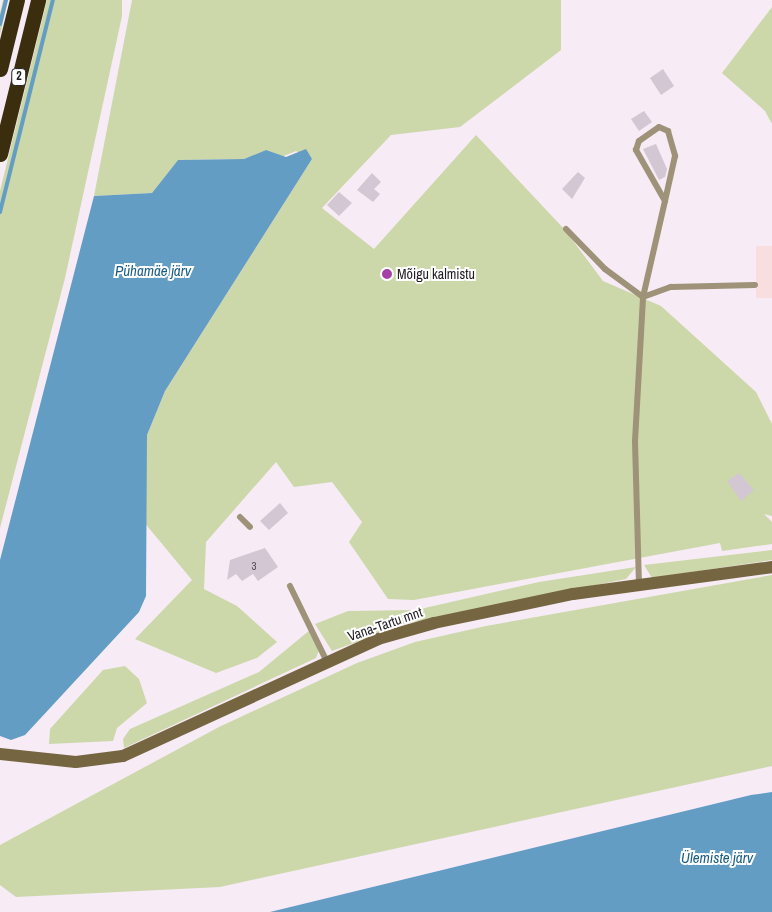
<!DOCTYPE html>
<meta charset="utf-8">
<style>
body{margin:0}
#map{position:relative;width:772px;height:912px;overflow:hidden;background:#f7ebf6;font-family:"Archivo Narrow",sans-serif}
div>[style]{position:absolute}
.industrial>*{inset:0;background:#f9dedf}
.green>*{inset:0;background:#ccd8a9}
.water>*{inset:0;background:#639dc3}
.stream>*{height:4px;margin:-2px;padding:0 2px;transform-origin:2px;border-radius:2px;background:#639dc3}
.building>*{inset:0;background:#d2c7d2}
.lane>*{height:6px;margin:-3px;padding:0 3px;transform-origin:3px;border-radius:3px;background:#9e9279}
.secondary>*{height:12px;margin:-6px;padding:0 6px;transform-origin:6px;border-radius:6px;background:#766541}
.highway>*{height:15px;margin:-7.5px;padding:0 7.5px;transform-origin:7.5px;border-radius:7.5px;background:#3b2e0f}
.dots>*{width:14px;height:14px;translate:-50% -50%;box-sizing:border-box;border:2px solid #fff;border-radius:50%}
span{translate:-50% -50%;white-space:nowrap;text-align:center;line-height:1.15;-webkit-text-stroke:4px #fff;paint-order:stroke}
.number-label{font-size:11px;color:#4c474c}
.number-label span{-webkit-text-stroke-width:0}
.shield-label span{padding:1px 4px;background:#fff;border:1px solid;border-radius:4px;-webkit-text-stroke-width:0}
.shield-label{font-size:12px;color:#201c20;font-weight:700}
.poi-label{font-size:14px;color:#201c20}
.left{translate:0 -50%;text-align:left}
.street-label{font-size:14px;color:#201c20}
.water-label{font-size:15px;color:#195d84;font-style:italic}
</style>
<div id="map">
<div class="industrial">
<i style="clip-path:polygon(756px 246px,772px 246px,772px 298px,756px 298px)"></i>
</div>
<div class="green">
<i style="clip-path:polygon(3px 0,8px 0,0 35px,0 13px)"></i>
<i style="clip-path:polygon(47px 0,122px 0,122px 16px,65px 278px,0 528px,0 191px)"></i>
<i style="clip-path:polygon(132px 0,561px 0,561px 50px,460px 127px,391px 135px,322px 208px,374px 249px,476px 135px,565px 230px,603px 281px,661px 306px,756px 392px,772px 424px,772px 516px,764px 514px,772px 522px,772px 544px,722px 551px,720px 543px,414px 600px,388px 599px,349px 542px,362px 522px,332px 482px,294px 487px,276px 462px,206px 542px,204px 589px,237px 606px,277px 642px,257px 658px,216px 673px,135px 639px,192px 580px,143px 521px,147px 435px,165px 391px,312px 159px,296px 151px,281px 157px,266px 150px,244px 159px,178px 160px,152px 193px,94px 196px)"></i>
<i style="clip-path:polygon(772px 7px,772px 124px,765px 111px,722px 73px)"></i>
<i style="clip-path:polygon(772px 550px,772px 560px,652px 578px,644px 565px)"></i>
<i style="clip-path:polygon(636px 567px,626px 579px,409px 623px,332px 651px,315px 624px,348px 611px,416px 610px,539px 582px)"></i>
<i style="clip-path:polygon(772px 575px,772px 766px,220px 887px,16px 897px,0 885px,0 845px,219px 727px,357px 663px,415px 642px,486px 626px)"></i>
<i style="clip-path:polygon(310px 630px,319px 650px,316px 658px,124px 748px,123px 739px,130px 729px,259px 672px)"></i>
<i style="clip-path:polygon(125px 666px,139px 679px,147px 703px,117px 728px,113px 741px,49px 744px,50px 729px,103px 670px)"></i>
</div>
<div class="water">
<i style="clip-path:polygon(306px 149px,312px 159px,165px 391px,147px 435px,146px 596px,139px 612px,25px 735px,11px 740px,0 736px,0 560px,94px 196px,152px 193px,178px 160px,244px 159px,266px 150px,286px 157px)"></i>
<i style="clip-path:polygon(772px 792px,772px 912px,270px 912px,751px 795px)"></i>
</div>
<div class="stream">
<i style="left:0;top:24px;width:25px;rotate:-76deg"></i>
<i style="left:0;top:212px;width:219px;rotate:-76deg"></i>
</div>
<div class="building">
<i style="clip-path:polygon(663px 69px,674px 86px,661px 95px,650px 78px)"></i>
<i style="clip-path:polygon(644px 111px,652px 122px,639px 131px,631px 119px)"></i>
<i style="clip-path:polygon(656px 144px,667px 169px,665px 177px,659px 180px,643px 149px)"></i>
<i style="clip-path:polygon(578px 172px,585px 178px,572px 199px,562px 189px)"></i>
<i style="clip-path:polygon(372px 173px,381px 182px,374px 189px,380px 194px,373px 202px,357px 190px)"></i>
<i style="clip-path:polygon(339px 192px,352px 203px,339px 216px,327px 205px)"></i>
<i style="clip-path:polygon(739px 473px,754px 490px,741px 501px,727px 481px)"></i>
<i style="clip-path:polygon(280px 503px,288px 513px,269px 530px,260px 521px)"></i>
<i style="clip-path:polygon(265px 548px,278px 567px,258px 581px,253px 574px,242px 581px,236px 574px,227px 580px,230px 560px)"></i>
</div>
<div class="lane">
<i style="left:566px;top:229px;width:56px;rotate:45.7deg"></i>
<i style="left:605px;top:269px;width:47px;rotate:36.4deg"></i>
<i style="left:643px;top:297px;width:98px;rotate:-77.1deg"></i>
<i style="left:665px;top:201px;width:59px;rotate:-119.6deg"></i>
<i style="left:636px;top:150px;width:9px;rotate:-72deg"></i>
<i style="left:639px;top:141px;width:24px;rotate:-35deg"></i>
<i style="left:659px;top:127px;width:10px;rotate:24deg"></i>
<i style="left:668px;top:131px;width:26px;rotate:74deg"></i>
<i style="left:675px;top:156px;width:46px;rotate:102.5deg"></i>
<i style="left:240px;top:517px;width:14px;rotate:45deg"></i>
<i style="left:639px;top:585px;width:144px;rotate:-91.6deg"></i>
<i style="left:635px;top:441px;width:144px;rotate:-86.8deg"></i>
<i style="left:643px;top:297px;width:30px;rotate:-20deg"></i>
<i style="left:671px;top:287px;width:84px;rotate:-1.4deg"></i>
<i style="left:290px;top:586px;width:85px;rotate:64deg"></i>
</div>
<div class="secondary">
<i style="left:0;top:754px;width:76px;rotate:6deg"></i>
<i style="left:76px;top:762px;width:47px;rotate:-7.3deg"></i>
<i style="left:123px;top:756px;width:281px;rotate:-24.6deg"></i>
<i style="left:378px;top:639px;width:58px;rotate:-15.9deg"></i>
<i style="left:434px;top:623px;width:142px;rotate:-11.8deg"></i>
<i style="left:573px;top:594px;width:201px;rotate:-7.7deg"></i>
</div>
<div class="highway">
<i style="left:0;top:69px;width:71px;rotate:-76.2deg"></i>
<i style="left:0;top:154px;width:159px;rotate:-76.1deg"></i>
</div>
<div class="dots">
<i style="left:387px;top:274px;background:#a440a6"></i>
</div>
<div class="number-label">
<span style="left:254px;top:566px">3</span>
</div>
<div class="shield-label">
<span style="left:19px;top:77px">2</span>
</div>
<div class="poi-label">
<span class="left" style="left:397px;top:274px">Mõigu kalmistu</span>
</div>
<div class="street-label">
<span style="left:385px;top:624px;rotate:-19deg">Vana-Tartu mnt</span>
</div>
<div class="water-label">
<span style="left:153px;top:271px">Pühamäe järv</span>
<span style="left:717px;top:858px">Ülemiste järv</span>
</div>
</div>
